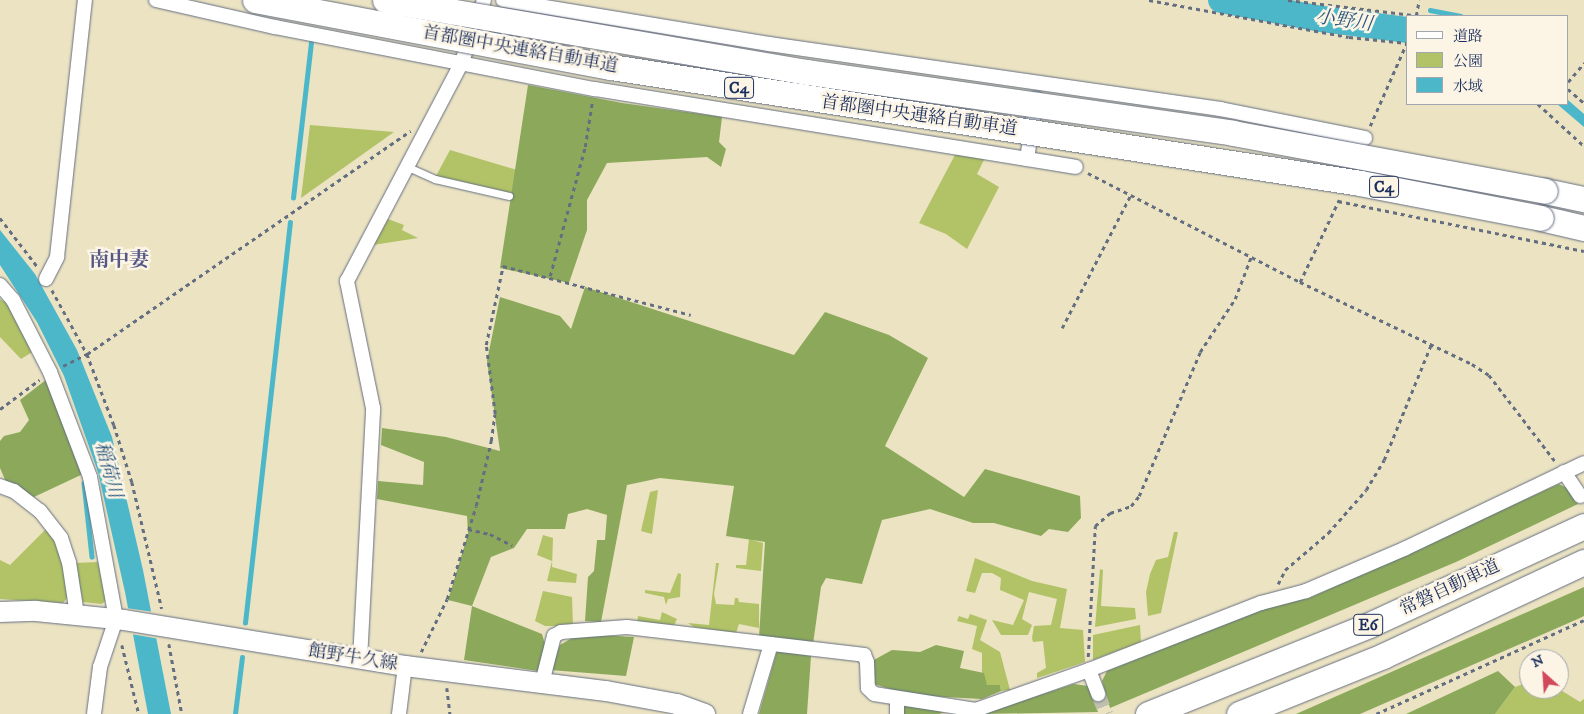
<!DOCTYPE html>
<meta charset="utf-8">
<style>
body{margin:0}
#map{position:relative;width:1584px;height:714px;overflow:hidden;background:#ebe3c2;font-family:"IM FELL DW Pica","Noto Serif JP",serif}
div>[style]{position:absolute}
.green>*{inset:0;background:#b1c366}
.forest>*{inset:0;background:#8ca95b}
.water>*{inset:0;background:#4db7ca}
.pier>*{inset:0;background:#ebe3c2}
.stream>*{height:4.5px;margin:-2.25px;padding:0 2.25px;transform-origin:2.25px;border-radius:2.25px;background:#4db7ca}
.river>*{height:26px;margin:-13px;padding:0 13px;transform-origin:13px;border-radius:13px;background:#4db7ca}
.minor-tunnel>*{height:14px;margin-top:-7px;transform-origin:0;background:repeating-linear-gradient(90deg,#c1bfae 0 14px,transparent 0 21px)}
.path>*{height:2.5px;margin-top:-1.25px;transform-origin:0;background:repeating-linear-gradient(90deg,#646e81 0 4px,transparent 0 8px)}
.roads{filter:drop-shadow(0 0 1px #646e81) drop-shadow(0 0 1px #646e81)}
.service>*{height:7px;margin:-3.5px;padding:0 3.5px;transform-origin:3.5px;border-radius:3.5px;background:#fff}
.minor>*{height:14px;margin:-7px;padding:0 7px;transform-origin:7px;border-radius:7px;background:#fff}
.secondary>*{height:20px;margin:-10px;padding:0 10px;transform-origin:10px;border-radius:10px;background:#fff}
.motorway>*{height:25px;margin:-12.5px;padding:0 12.5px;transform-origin:12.5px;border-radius:12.5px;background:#fff}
.bridges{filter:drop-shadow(0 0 1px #646e81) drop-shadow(0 0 1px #646e81)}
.motorway-bridge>*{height:25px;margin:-12.5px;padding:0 12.5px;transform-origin:12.5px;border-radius:12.5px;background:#fff}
span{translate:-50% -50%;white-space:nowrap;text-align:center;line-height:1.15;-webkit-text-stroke:5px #fcf5e5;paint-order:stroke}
.shield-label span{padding:1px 4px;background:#fcf5e5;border:1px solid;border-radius:4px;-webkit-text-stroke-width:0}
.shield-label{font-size:16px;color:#1b2f5e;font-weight:700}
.street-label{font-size:18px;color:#1b2f5e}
.water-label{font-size:19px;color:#2a587e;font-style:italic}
.quarter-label{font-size:20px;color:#565987;font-weight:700}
.legend{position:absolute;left:1406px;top:15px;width:162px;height:90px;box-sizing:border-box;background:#fcf5e5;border:1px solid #a2a6af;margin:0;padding:6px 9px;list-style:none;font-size:15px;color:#1b2f5e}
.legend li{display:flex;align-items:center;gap:10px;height:25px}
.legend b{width:25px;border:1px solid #a2a6af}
.north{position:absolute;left:1519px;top:649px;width:50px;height:50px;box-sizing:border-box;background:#fcf5e5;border:1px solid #a2a6af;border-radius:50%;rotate:334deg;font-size:14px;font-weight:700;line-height:20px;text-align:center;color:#1b2f5e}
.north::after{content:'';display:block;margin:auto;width:18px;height:22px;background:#d1495b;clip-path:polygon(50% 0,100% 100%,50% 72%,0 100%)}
</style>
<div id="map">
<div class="green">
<i style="clip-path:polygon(310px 125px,394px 132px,301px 198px)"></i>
<i style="clip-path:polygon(450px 150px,517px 170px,513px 195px,436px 176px)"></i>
<i style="clip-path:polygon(956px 153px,985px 158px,977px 174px,999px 187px,967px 249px,946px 234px,919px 223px)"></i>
<i style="clip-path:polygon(388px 219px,404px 225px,402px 230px,418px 238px,373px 245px)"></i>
<i style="clip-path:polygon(0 299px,11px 306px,34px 351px,21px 359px,0 337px)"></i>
<i style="clip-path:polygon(658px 490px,652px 534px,641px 531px,650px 492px)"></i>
<i style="clip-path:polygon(47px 528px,61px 554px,68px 597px,63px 603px,0 599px,0 560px,10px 565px)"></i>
<i style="clip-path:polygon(1174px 532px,1178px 532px,1161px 613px,1148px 616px,1146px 592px,1150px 574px,1156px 560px,1168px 557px)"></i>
<i style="clip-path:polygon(543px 535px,553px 538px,552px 567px,577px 574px,576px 583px,547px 581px,552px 561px,537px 555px)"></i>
<i style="clip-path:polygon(749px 539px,763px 543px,761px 571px,736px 568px,736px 565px,746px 565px)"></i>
<i style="clip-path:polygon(975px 558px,1032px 581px,1067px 589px,1060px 628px,1083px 630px,1085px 662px,1037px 678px,1037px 673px,1046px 668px,1043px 641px,1033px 642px,1032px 638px,1034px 626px,1051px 625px,1057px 599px,1029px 592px,1022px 619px,1032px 625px,1028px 635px,1001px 635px,992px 620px,1013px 625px,1024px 600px,1000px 590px,1001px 578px,992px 573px,982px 573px,975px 593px,966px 591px)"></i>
<i style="clip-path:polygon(98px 562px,106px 600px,102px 604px,83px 602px,75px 563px)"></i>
<i style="clip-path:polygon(716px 563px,719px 563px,714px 594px,716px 604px,734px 605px,735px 598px,738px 598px,739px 602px,759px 604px,759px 628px,739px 624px,736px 633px,694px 627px,688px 623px,709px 625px)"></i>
<i style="clip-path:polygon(1100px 569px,1103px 570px,1101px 606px,1135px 608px,1136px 619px,1095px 627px)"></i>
<i style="clip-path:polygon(678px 573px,681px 574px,680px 597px,668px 599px,666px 605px,664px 597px,645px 593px,645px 590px,670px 593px)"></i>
<i style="clip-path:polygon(543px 591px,572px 597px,573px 626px,545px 626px,535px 621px)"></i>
<i style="clip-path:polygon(662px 612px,677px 619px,674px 625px,637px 623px,638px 616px,660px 620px)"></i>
<i style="clip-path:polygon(970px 614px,987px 620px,980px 640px,1000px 652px,1010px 690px,1001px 691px,1000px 685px,987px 685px,982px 672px,982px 653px,972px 649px,977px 626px,957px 621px,959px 616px,968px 619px)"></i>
<i style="clip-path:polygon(1140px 625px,1141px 642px,1093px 660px,1093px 635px)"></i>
<i style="clip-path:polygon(1529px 682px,1529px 689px,1559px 689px,1580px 702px,1584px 699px,1584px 714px,1495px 714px,1515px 687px)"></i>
</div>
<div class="forest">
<i style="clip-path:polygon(528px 85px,622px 103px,722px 117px,719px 142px,726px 149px,721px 167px,707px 157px,607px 163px,587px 200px,587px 230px,569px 283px,500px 268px)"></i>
<i style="clip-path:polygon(585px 287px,794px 355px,825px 312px,889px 335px,928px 358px,885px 446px,964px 497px,985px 469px,1080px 496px,1081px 518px,1068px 532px,1049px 529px,1041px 536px,994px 523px,973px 523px,930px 509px,882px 520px,862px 584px,826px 578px,821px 587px,813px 644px,759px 637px,765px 542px,726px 536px,734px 486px,660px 478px,627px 485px,601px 622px,585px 621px,588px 577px,594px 571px,597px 540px,605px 540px,607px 515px,587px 509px,568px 514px,565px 529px,527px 529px,514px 548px,491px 557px,472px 606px,542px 634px,545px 644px,538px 671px,464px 660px,472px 606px,448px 600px,468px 534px,467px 516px,377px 499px,378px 481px,423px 485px,424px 462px,381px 445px,382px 428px,446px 437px,500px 451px,487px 361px,500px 297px,560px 316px,571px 329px)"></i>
<i style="clip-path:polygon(47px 379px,83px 474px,34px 497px,6px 482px,0 468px,0 441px,4px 436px,20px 432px,29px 420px,20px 400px)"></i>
<i style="clip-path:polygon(1559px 484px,1571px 490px,1578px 504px,1456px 562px,1110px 708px,1102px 681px,1107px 671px,1261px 610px,1312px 597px)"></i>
<i style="clip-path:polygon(1584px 587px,1584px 616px,1580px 618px,1360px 714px,1296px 714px)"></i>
<i style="clip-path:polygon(599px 635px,634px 637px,626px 676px,550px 670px,560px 645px,572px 638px)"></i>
<i style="clip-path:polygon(936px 645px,964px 651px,960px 668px,984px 673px,987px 685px,1000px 685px,1001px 691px,982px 699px,908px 695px,874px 684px,872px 661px,892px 650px,920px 652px)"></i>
<i style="clip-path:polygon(777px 651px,811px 656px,807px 714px,759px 714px)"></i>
<i style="clip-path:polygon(1498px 671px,1515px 687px,1495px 714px,1406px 714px)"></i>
<i style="clip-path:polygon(1074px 684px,1088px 686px,1098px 712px,981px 714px)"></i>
<i style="clip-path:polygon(907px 705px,950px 710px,939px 714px,902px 714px,902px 708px)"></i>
</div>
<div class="water">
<i style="clip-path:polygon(1355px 23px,1408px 25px,1408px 34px,1396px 33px)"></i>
<i style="clip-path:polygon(1568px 100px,1584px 114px,1584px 127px,1557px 104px,1568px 104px)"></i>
<i style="clip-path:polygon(0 230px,35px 274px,77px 350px,112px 437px,143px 570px,171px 714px,148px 714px,125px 592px,98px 472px,64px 376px,37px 322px,0 265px)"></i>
</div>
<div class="pier">
<i style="clip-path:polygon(126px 608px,154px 612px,160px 639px,131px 634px)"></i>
</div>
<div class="stream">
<i style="left:1430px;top:10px;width:31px;rotate:11deg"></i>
<i style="left:293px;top:198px;width:156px;rotate:-83.4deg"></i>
<i style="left:84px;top:483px;width:74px;rotate:83.8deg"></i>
<i style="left:245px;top:623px;width:403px;rotate:-83.6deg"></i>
<i style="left:235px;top:714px;width:57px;rotate:-83deg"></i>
</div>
<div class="river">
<i style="left:1221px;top:0;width:103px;rotate:10.7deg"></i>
<i style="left:1322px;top:19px;width:87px;rotate:7.3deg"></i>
</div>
<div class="minor-tunnel">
<i style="left:1098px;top:694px;width:22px;rotate:68deg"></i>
</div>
<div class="path">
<i style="left:1149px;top:0;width:203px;rotate:10.5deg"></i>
<i style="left:1349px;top:37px;width:58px;rotate:5.9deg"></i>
<i style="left:1288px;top:0;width:134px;rotate:6.9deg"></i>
<i style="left:1416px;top:16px;width:16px;rotate:-79deg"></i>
<i style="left:1568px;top:82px;width:25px;rotate:-50deg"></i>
<i style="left:1568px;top:89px;width:21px;rotate:41deg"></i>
<i style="left:1538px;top:104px;width:62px;rotate:42.4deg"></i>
<i style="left:1370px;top:126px;width:94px;rotate:-66.2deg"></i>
<i style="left:1088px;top:173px;width:238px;rotate:27.2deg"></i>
<i style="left:1300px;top:282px;width:191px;rotate:25.5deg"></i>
<i style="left:1472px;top:364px;width:20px;rotate:33deg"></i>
<i style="left:1489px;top:375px;width:108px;rotate:52.5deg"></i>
<i style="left:1338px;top:201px;width:251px;rotate:11.5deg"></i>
<i style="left:0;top:218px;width:61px;rotate:52.4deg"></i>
<i style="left:550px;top:276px;width:134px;rotate:-74.8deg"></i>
<i style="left:585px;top:147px;width:45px;rotate:-81deg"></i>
<i style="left:1300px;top:282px;width:91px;rotate:-64.6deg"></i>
<i style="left:52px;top:290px;width:73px;rotate:61.3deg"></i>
<i style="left:87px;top:354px;width:76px;rotate:69.2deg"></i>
<i style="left:114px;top:425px;width:60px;rotate:72.5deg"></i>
<i style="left:132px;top:482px;width:130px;rotate:76.7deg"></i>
<i style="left:1062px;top:328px;width:148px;rotate:-62.7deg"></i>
<i style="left:63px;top:366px;width:27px;rotate:-27deg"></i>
<i style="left:87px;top:354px;width:393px;rotate:-34.6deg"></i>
<i style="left:0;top:409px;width:49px;rotate:-36.6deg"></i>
<i style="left:468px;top:529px;width:23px;rotate:13deg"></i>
<i style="left:490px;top:534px;width:25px;rotate:27deg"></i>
<i style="left:1278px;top:584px;width:16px;rotate:-63deg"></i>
<i style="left:1285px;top:570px;width:57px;rotate:-40.7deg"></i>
<i style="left:1328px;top:533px;width:57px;rotate:-48.5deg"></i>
<i style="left:1366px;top:490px;width:35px;rotate:-59deg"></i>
<i style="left:1384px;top:460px;width:124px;rotate:-67.8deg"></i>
<i style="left:169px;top:644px;width:71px;rotate:79.5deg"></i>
<i style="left:122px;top:645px;width:71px;rotate:76.2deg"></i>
<i style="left:421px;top:652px;width:59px;rotate:-63.9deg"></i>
<i style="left:447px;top:599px;width:97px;rotate:-72.7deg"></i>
<i style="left:476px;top:506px;width:67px;rotate:-77deg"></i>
<i style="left:491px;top:441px;width:27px;rotate:-82deg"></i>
<i style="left:495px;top:414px;width:70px;rotate:-97.4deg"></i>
<i style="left:486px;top:345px;width:81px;rotate:-77.9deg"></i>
<i style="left:503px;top:266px;width:194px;rotate:14.6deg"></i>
<i style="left:1088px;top:657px;width:131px;rotate:-86.9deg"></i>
<i style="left:1095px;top:526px;width:20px;rotate:-41deg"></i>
<i style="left:1110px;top:513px;width:22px;rotate:-18deg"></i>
<i style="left:1131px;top:506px;width:13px;rotate:-51deg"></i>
<i style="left:1139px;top:496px;width:156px;rotate:-67deg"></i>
<i style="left:1200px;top:352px;width:64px;rotate:-56.6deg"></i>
<i style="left:1235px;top:299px;width:45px;rotate:-69.1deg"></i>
<i style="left:447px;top:688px;width:26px;rotate:83deg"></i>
<i style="left:1376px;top:714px;width:228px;rotate:-24.3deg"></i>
</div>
<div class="roads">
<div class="service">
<i style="left:408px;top:167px;width:30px;rotate:24deg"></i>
<i style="left:435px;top:179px;width:76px;rotate:12.9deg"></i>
</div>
<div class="minor">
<i style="left:156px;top:0;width:122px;rotate:12.8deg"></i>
<i style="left:275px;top:27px;width:326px;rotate:11deg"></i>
<i style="left:595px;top:89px;width:487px;rotate:9.2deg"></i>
<i style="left:503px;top:0;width:270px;rotate:9.4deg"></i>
<i style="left:769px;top:44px;width:456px;rotate:8.2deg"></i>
<i style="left:1220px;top:109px;width:148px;rotate:11.3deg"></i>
<i style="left:1027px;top:159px;width:61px;rotate:-81.5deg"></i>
<i style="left:46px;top:279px;width:25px;rotate:-63deg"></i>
<i style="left:57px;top:257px;width:259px;rotate:-83.8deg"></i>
<i style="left:0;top:285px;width:20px;rotate:49deg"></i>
<i style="left:13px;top:300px;width:81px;rotate:62.8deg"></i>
<i style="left:50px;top:372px;width:112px;rotate:69.1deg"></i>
<i style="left:90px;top:477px;width:144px;rotate:79.6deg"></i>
<i style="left:116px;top:619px;width:51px;rotate:108.4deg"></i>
<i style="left:100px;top:667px;width:47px;rotate:97.3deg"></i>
<i style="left:1564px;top:472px;width:29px;rotate:56deg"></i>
<i style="left:0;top:486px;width:15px;rotate:20deg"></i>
<i style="left:14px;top:491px;width:33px;rotate:38deg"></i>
<i style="left:40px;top:511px;width:34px;rotate:52deg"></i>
<i style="left:61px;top:538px;width:25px;rotate:72deg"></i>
<i style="left:69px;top:562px;width:54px;rotate:81.4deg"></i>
<i style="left:360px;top:660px;width:252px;rotate:-87deg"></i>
<i style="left:373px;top:408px;width:130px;rotate:-101.6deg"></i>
<i style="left:347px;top:281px;width:245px;rotate:-62.3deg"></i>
<i style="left:461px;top:64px;width:68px;rotate:-70.2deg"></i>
<i style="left:1089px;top:670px;width:26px;rotate:69deg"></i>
<i style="left:542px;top:683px;width:49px;rotate:-75.7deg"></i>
<i style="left:554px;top:636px;width:8px;rotate:-30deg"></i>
<i style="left:561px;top:632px;width:66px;rotate:-4.3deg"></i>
<i style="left:627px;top:627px;width:239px;rotate:6.7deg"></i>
<i style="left:864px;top:655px;width:8px;rotate:67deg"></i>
<i style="left:867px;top:662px;width:26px;rotate:88deg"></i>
<i style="left:868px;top:688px;width:8px;rotate:45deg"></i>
<i style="left:874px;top:694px;width:103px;rotate:8.9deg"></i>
<i style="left:897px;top:698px;width:16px;rotate:90deg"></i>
<i style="left:399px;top:714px;width:48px;rotate:-82.9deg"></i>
<i style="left:750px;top:714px;width:73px;rotate:-73.3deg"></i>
<i style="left:964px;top:714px;width:133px;rotate:-19.4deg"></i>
<i style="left:1089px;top:670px;width:185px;rotate:-21.3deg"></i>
<i style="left:1261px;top:603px;width:47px;rotate:-14.9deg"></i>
<i style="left:1306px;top:591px;width:107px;rotate:-23.2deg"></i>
<i style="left:1404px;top:549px;width:199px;rotate:-25.5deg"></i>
</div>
<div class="secondary">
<i style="left:0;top:612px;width:36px;rotate:-2deg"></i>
<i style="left:36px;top:611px;width:88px;rotate:5.8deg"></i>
<i style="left:124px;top:620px;width:285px;rotate:9.3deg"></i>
<i style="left:405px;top:666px;width:203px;rotate:7.1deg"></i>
<i style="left:606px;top:691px;width:72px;rotate:10.4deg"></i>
<i style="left:677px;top:704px;width:30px;rotate:20deg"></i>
</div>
<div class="motorway">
<i style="left:1545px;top:191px;width:40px;rotate:12deg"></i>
<i style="left:1541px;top:218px;width:44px;rotate:13.1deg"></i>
<i style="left:1148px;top:714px;width:238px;rotate:-21.9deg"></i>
<i style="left:1369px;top:625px;width:237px;rotate:-24.7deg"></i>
<i style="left:1239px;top:714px;width:155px;rotate:-21.9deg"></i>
<i style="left:1383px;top:656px;width:222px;rotate:-25.1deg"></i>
</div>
</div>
<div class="bridges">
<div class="motorway-bridge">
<i style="left:255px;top:0;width:362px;rotate:10.7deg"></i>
<i style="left:611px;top:67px;width:758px;rotate:8.8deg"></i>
<i style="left:1360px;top:183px;width:184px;rotate:10.9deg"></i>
<i style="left:385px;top:0;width:427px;rotate:9.7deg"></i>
<i style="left:806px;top:72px;width:431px;rotate:8.1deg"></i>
<i style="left:1233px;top:133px;width:317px;rotate:10.5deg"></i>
</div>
</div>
<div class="shield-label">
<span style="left:739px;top:88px">C4</span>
<span style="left:1384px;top:187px">C4</span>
<span style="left:1368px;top:625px">E6</span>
</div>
<div class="street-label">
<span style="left:520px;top:50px;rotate:10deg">首都圏中央連絡自動車道</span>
<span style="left:919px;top:116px;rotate:8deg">首都圏中央連絡自動車道</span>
<span style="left:1450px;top:588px;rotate:-25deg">常磐自動車道</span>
<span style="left:353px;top:658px;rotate:9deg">館野牛久線</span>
</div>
<div class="water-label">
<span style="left:1344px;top:21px;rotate:8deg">小野川</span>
<span style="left:108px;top:470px;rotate:75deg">稲荷川</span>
</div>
<div class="quarter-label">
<span style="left:119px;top:260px">南中妻</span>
</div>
<ul class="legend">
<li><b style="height:6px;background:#fff"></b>道路</li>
<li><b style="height:14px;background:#b1c366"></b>公園</li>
<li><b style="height:14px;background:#4db7ca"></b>水域</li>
</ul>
<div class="north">N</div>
</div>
